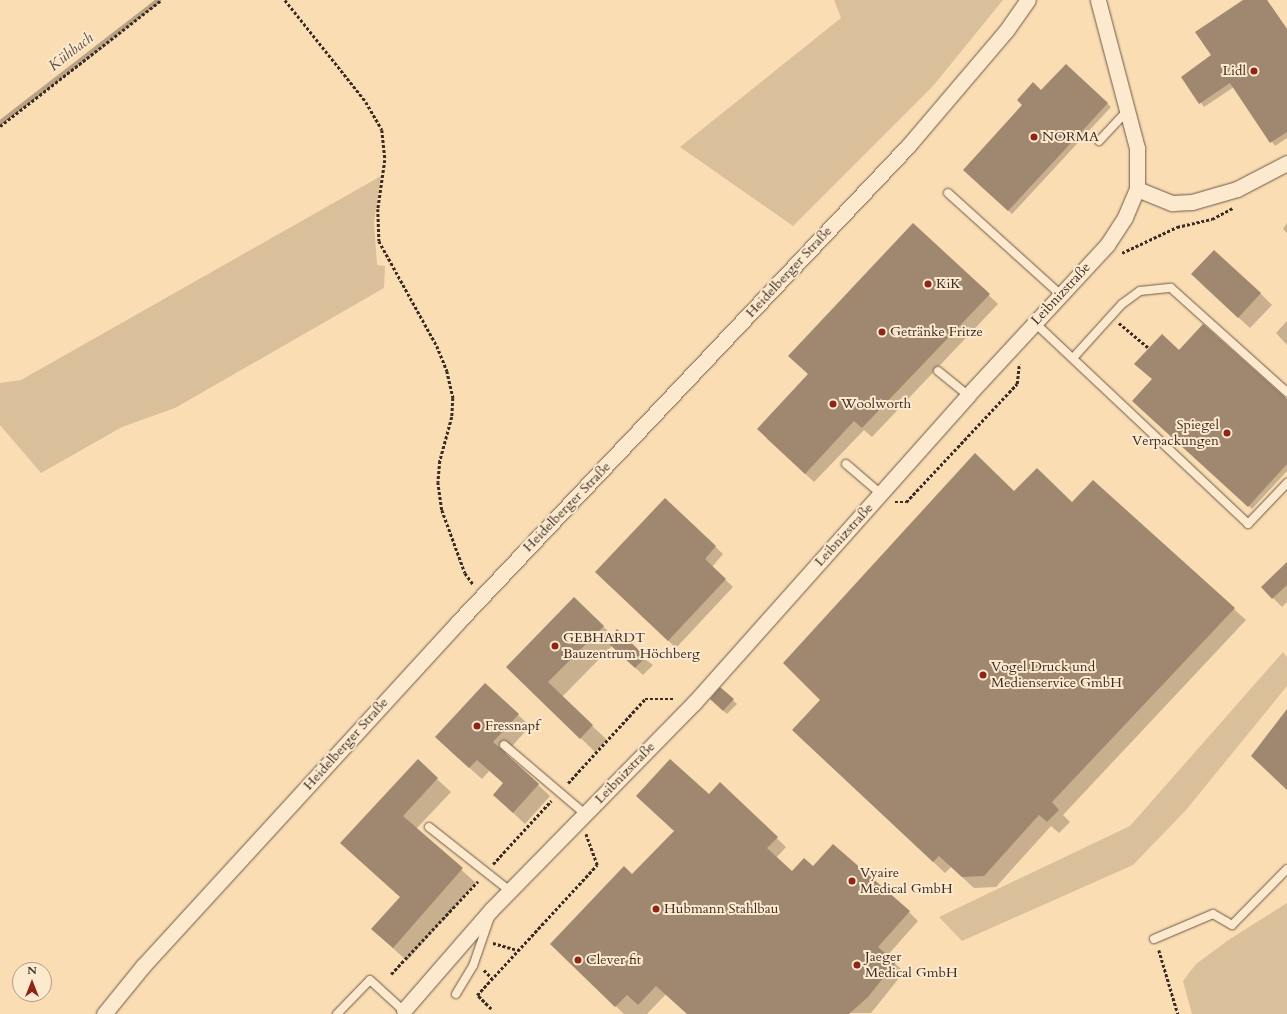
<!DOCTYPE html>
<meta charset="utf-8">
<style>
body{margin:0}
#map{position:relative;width:1287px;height:1014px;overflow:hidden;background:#faddb3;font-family:Cardo,serif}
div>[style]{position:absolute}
.green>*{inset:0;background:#dabf9b}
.shadow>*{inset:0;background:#0003}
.stream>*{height:5px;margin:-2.5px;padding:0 2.5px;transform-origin:2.5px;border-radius:2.5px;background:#b9a183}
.building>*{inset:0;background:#9f886f}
.path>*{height:2.5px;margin-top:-1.25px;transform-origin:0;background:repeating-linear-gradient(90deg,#3c2c26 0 3px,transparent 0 5px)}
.roads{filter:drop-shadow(0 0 1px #6c5849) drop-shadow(0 0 1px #6c5849)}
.lane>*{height:8px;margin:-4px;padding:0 4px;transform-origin:4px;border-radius:4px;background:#fce9ce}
.street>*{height:15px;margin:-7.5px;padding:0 7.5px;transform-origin:7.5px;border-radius:7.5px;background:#fce9ce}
.dots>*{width:11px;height:11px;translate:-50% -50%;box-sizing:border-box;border:2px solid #fce9ce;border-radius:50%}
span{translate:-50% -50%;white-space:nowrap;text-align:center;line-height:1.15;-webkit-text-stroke:4px #fce9ce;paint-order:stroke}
.poi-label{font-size:14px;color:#3c2c26}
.right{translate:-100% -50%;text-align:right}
.left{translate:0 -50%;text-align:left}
.street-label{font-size:14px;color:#3c2c26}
.water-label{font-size:15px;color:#624f42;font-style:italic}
.north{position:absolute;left:12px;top:962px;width:40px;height:40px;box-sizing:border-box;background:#fce9ce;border:1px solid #af9d8b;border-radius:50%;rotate:0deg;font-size:11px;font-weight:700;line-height:16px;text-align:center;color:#3c2c26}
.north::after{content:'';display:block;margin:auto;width:14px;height:18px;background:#8f2418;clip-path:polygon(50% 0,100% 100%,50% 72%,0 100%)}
</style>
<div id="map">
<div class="green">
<i style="clip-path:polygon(834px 0,1003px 0,933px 86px,793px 226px,680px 147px,841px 18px)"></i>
<i style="clip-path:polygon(381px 176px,374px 222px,377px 265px,385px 266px,384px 288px,175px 408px,122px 427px,41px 473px,0 425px,0 383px,21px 380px)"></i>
<i style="clip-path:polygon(1283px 652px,1287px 657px,1287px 686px,1186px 810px,1133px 865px,962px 941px,939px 917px,1130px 826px)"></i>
<i style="clip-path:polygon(1287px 903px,1287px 1014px,1192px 1014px,1183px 981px,1196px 964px,1230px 939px)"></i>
</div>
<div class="shadow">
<i style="clip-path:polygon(1244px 0,1267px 0,1287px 29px,1287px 138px,1275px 146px,1234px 87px,1204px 107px,1182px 77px,1212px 56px)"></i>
<i style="clip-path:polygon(1066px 65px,1111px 107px,1012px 214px,964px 170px)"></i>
<i style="clip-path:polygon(1287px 223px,1287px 233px,1283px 229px)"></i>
<i style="clip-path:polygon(913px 224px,998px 304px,872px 437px,864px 430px,814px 482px,767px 439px)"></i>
<i style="clip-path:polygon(1204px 286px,1260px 293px,1272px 305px,1250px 328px)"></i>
<i style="clip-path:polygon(1287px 321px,1287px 345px,1276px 333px)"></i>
<i style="clip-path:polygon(1179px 351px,1287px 400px,1287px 471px,1252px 509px,1137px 405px)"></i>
<i style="clip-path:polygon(1093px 482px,1246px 620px,1063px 815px,1070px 822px,1059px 833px,1051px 826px,996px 887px,974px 888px,951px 867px,945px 873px,793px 730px,1014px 493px,1072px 503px)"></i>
<i style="clip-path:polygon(665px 499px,723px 554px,712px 567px,733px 587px,676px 648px,604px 580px)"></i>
<i style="clip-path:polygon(1287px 564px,1287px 602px,1282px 607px,1262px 587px)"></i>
<i style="clip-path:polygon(574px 598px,612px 635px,653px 665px,643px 675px,612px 646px,562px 697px,607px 740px,595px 752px,522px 681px)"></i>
<i style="clip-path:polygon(485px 684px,530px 726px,505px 754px,550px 796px,525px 824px,506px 806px,504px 784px,490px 770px,482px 779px,448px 749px)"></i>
<i style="clip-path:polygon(720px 688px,737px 704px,727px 714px,711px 699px)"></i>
<i style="clip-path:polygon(437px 779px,451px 792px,416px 829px,476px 883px,407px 961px,372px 929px,401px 897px,342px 843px)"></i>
<i style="clip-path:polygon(720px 784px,786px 847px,776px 858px,792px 873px,813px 867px,909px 912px,918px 921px,887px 956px,904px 972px,871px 1013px,688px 1014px,666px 994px,647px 1014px,624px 1014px,560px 953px)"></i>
</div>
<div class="stream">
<i style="left:0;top:122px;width:200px;rotate:-37.7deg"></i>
</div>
<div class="building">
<i style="clip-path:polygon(1243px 0,1267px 0,1287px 29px,1287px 132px,1270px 143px,1230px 83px,1199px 104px,1181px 77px,1211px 55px,1195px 32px)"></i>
<i style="clip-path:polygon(1066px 64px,1108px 103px,1008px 211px,963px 170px,1022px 105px,1017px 100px,1033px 82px,1041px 90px)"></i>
<i style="clip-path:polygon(913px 223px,990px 294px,862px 428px,854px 421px,805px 474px,757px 429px,808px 374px,788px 356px)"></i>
<i style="clip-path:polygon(1214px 250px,1261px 293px,1238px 318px,1191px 274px)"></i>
<i style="clip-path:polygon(1203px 324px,1287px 399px,1287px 464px,1248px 507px,1132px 401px,1152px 379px,1134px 364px,1162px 334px,1179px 350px)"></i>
<i style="clip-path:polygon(975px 453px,1014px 491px,1037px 468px,1072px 502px,1093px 480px,1235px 608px,1052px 802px,1059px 810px,1047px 822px,1039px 815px,984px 876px,962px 877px,939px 856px,933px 862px,792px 730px,820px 700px,783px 663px)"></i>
<i style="clip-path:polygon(665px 498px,716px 546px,705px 559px,726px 579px,668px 641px,595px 572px)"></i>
<i style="clip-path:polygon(1287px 562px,1287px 585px,1272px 599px,1261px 587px)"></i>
<i style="clip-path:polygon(574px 597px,604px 626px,548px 682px,593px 725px,580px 739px,506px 667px)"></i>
<i style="clip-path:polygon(617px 629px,646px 657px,635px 668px,606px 641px)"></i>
<i style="clip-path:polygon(485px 683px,519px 714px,493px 742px,539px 784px,513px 813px,493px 795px,503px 783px,477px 760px,469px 768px,435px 737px)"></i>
<i style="clip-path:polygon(720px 687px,734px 699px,723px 711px,710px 699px)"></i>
<i style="clip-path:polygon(1287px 709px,1287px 790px,1251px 756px)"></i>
<i style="clip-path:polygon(418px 759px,438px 778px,403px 816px,463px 868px,393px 948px,371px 929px,400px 897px,340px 843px)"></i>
<i style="clip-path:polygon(670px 759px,709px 794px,720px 782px,778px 837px,767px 848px,792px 871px,804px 858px,813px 866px,833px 844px,910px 911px,878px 947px,896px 962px,868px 997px,849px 1014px,687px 1014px,656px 986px,638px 1005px,627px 995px,615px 1007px,550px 944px,624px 866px,632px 874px,674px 831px,636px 796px)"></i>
</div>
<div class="path">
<i style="left:285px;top:0;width:130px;rotate:51.5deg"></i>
<i style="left:366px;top:102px;width:32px;rotate:60deg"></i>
<i style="left:382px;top:130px;width:30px;rotate:84deg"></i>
<i style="left:385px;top:160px;width:49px;rotate:98.1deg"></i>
<i style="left:378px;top:209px;width:32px;rotate:88deg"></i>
<i style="left:379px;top:241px;width:120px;rotate:61.1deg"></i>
<i style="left:437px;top:346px;width:27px;rotate:68deg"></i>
<i style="left:447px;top:371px;width:28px;rotate:77deg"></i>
<i style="left:453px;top:398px;width:19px;rotate:93deg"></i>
<i style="left:452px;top:417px;width:46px;rotate:105.3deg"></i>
<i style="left:440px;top:461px;width:21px;rotate:95deg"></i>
<i style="left:438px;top:482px;width:28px;rotate:82deg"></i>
<i style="left:442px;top:510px;width:67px;rotate:69.9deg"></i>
<i style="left:465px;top:573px;width:14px;rotate:54deg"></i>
<i style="left:0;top:126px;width:204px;rotate:-38deg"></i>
<i style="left:1122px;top:253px;width:61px;rotate:-25.3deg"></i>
<i style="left:1177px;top:227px;width:36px;rotate:-13deg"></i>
<i style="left:1212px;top:219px;width:24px;rotate:-28deg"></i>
<i style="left:1119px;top:323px;width:39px;rotate:40deg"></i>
<i style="left:895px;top:502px;width:11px"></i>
<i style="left:906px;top:502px;width:162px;rotate:-46.8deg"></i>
<i style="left:1017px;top:384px;width:20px;rotate:-84deg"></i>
<i style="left:568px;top:783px;width:114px;rotate:-47.5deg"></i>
<i style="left:645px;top:699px;width:30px"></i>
<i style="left:493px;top:864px;width:86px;rotate:-47.4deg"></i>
<i style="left:493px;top:943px;width:26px;rotate:16deg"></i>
<i style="left:1159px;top:950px;width:67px;rotate:73.5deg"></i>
<i style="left:484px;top:970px;width:11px;rotate:45deg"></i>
<i style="left:391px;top:974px;width:127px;rotate:-46.9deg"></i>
<i style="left:491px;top:1009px;width:20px;rotate:-135deg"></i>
<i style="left:477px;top:995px;width:177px;rotate:-47.3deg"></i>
<i style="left:597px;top:865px;width:33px;rotate:-110deg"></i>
</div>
<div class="roads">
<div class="lane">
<i style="left:1099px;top:141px;width:42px;rotate:-46.9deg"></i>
<i style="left:948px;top:193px;width:152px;rotate:42.1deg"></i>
<i style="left:1035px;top:323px;width:293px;rotate:43.3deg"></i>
<i style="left:1248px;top:524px;width:57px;rotate:-46.4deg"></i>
<i style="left:1073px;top:358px;width:73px;rotate:-47.8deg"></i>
<i style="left:1122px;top:304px;width:22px;rotate:-36deg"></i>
<i style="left:1140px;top:291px;width:31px;rotate:-6deg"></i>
<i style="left:1171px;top:288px;width:156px;rotate:41.9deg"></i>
<i style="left:938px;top:371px;width:38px;rotate:39deg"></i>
<i style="left:846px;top:464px;width:46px;rotate:40.6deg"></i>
<i style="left:504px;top:745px;width:106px;rotate:40.4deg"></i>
<i style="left:429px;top:827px;width:103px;rotate:38.3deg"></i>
<i style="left:1154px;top:939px;width:64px;rotate:-23deg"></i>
<i style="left:1213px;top:914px;width:22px;rotate:30deg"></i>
<i style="left:1232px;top:925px;width:78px;rotate:-45.5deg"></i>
<i style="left:456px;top:994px;width:33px;rotate:-59deg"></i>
<i style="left:473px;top:966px;width:55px;rotate:-70.9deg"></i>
<i style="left:337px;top:1014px;width:47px;rotate:-45.9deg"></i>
<i style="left:370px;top:980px;width:47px;rotate:42.4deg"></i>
</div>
<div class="street">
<i style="left:1137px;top:189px;width:38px;rotate:22deg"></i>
<i style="left:1172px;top:203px;width:20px;rotate:-3deg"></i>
<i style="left:1192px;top:202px;width:47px;rotate:-16.1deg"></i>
<i style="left:1237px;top:189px;width:56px;rotate:-27.5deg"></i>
<i style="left:404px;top:1010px;width:133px;rotate:-49deg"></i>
<i style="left:491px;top:910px;width:290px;rotate:-45.6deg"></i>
<i style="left:694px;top:703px;width:412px;rotate:-48.3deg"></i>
<i style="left:968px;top:395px;width:205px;rotate:-47.2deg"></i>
<i style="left:1107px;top:245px;width:33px;rotate:-57deg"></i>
<i style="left:1125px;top:217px;width:30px;rotate:-67deg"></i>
<i style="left:1137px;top:189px;width:41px;rotate:-90deg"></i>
<i style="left:1137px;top:148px;width:153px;rotate:-104.8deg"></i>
<i style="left:104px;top:1014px;width:62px;rotate:-50.9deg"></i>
<i style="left:143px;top:966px;width:466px;rotate:-47.5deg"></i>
<i style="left:458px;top:622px;width:655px;rotate:-46.61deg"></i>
<i style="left:908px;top:146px;width:151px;rotate:-49.6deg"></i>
<i style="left:1006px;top:31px;width:38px;rotate:-55deg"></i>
</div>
</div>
<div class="dots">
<i style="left:1254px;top:71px;background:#8f2418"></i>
<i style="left:1034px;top:137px;background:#8f2418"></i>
<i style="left:928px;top:284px;background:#8f2418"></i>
<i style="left:882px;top:332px;background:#8f2418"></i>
<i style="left:833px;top:404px;background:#8f2418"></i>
<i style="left:1227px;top:433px;background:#8f2418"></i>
<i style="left:555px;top:646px;background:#8f2418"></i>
<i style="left:983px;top:675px;background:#8f2418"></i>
<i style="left:477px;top:726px;background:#8f2418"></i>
<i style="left:852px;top:881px;background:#8f2418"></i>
<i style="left:656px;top:909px;background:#8f2418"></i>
<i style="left:578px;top:960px;background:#8f2418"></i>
<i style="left:857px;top:965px;background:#8f2418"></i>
</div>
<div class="poi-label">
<span class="right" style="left:1246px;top:71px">Lidl</span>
<span class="left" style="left:1042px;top:137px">NORMA</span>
<span class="left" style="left:936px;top:284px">KiK</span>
<span class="left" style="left:890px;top:332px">Getränke Fritze</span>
<span class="left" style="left:841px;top:404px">Woolworth</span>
<span class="right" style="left:1219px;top:433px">Spiegel<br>Verpackungen</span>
<span class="left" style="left:563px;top:646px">GEBHARDT<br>Bauzentrum Höchberg</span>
<span class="left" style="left:991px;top:675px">Vogel Druck und<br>Medienservice GmbH</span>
<span class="left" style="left:485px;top:726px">Fressnapf</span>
<span class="left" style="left:860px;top:881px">Vyaire<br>Medical GmbH</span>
<span class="left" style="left:664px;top:909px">Hubmann Stahlbau</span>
<span class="left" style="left:865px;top:965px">Jaeger<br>Medical GmbH</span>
<span class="left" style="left:586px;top:960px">Clever fit</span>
</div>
<div class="street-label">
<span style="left:789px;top:272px;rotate:-47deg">Heidelberger Straße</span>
<span style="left:1061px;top:294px;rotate:-47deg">Leibnizstraße</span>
<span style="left:567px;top:507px;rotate:-46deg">Heidelberger Straße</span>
<span style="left:844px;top:535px;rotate:-48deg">Leibnizstraße</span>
<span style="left:346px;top:744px;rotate:-48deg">Heidelberger Straße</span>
<span style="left:625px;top:773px;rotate:-46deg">Leibnizstraße</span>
</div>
<div class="water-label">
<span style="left:71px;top:52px;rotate:-38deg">Kühbach</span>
</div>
<div class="north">N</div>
</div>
